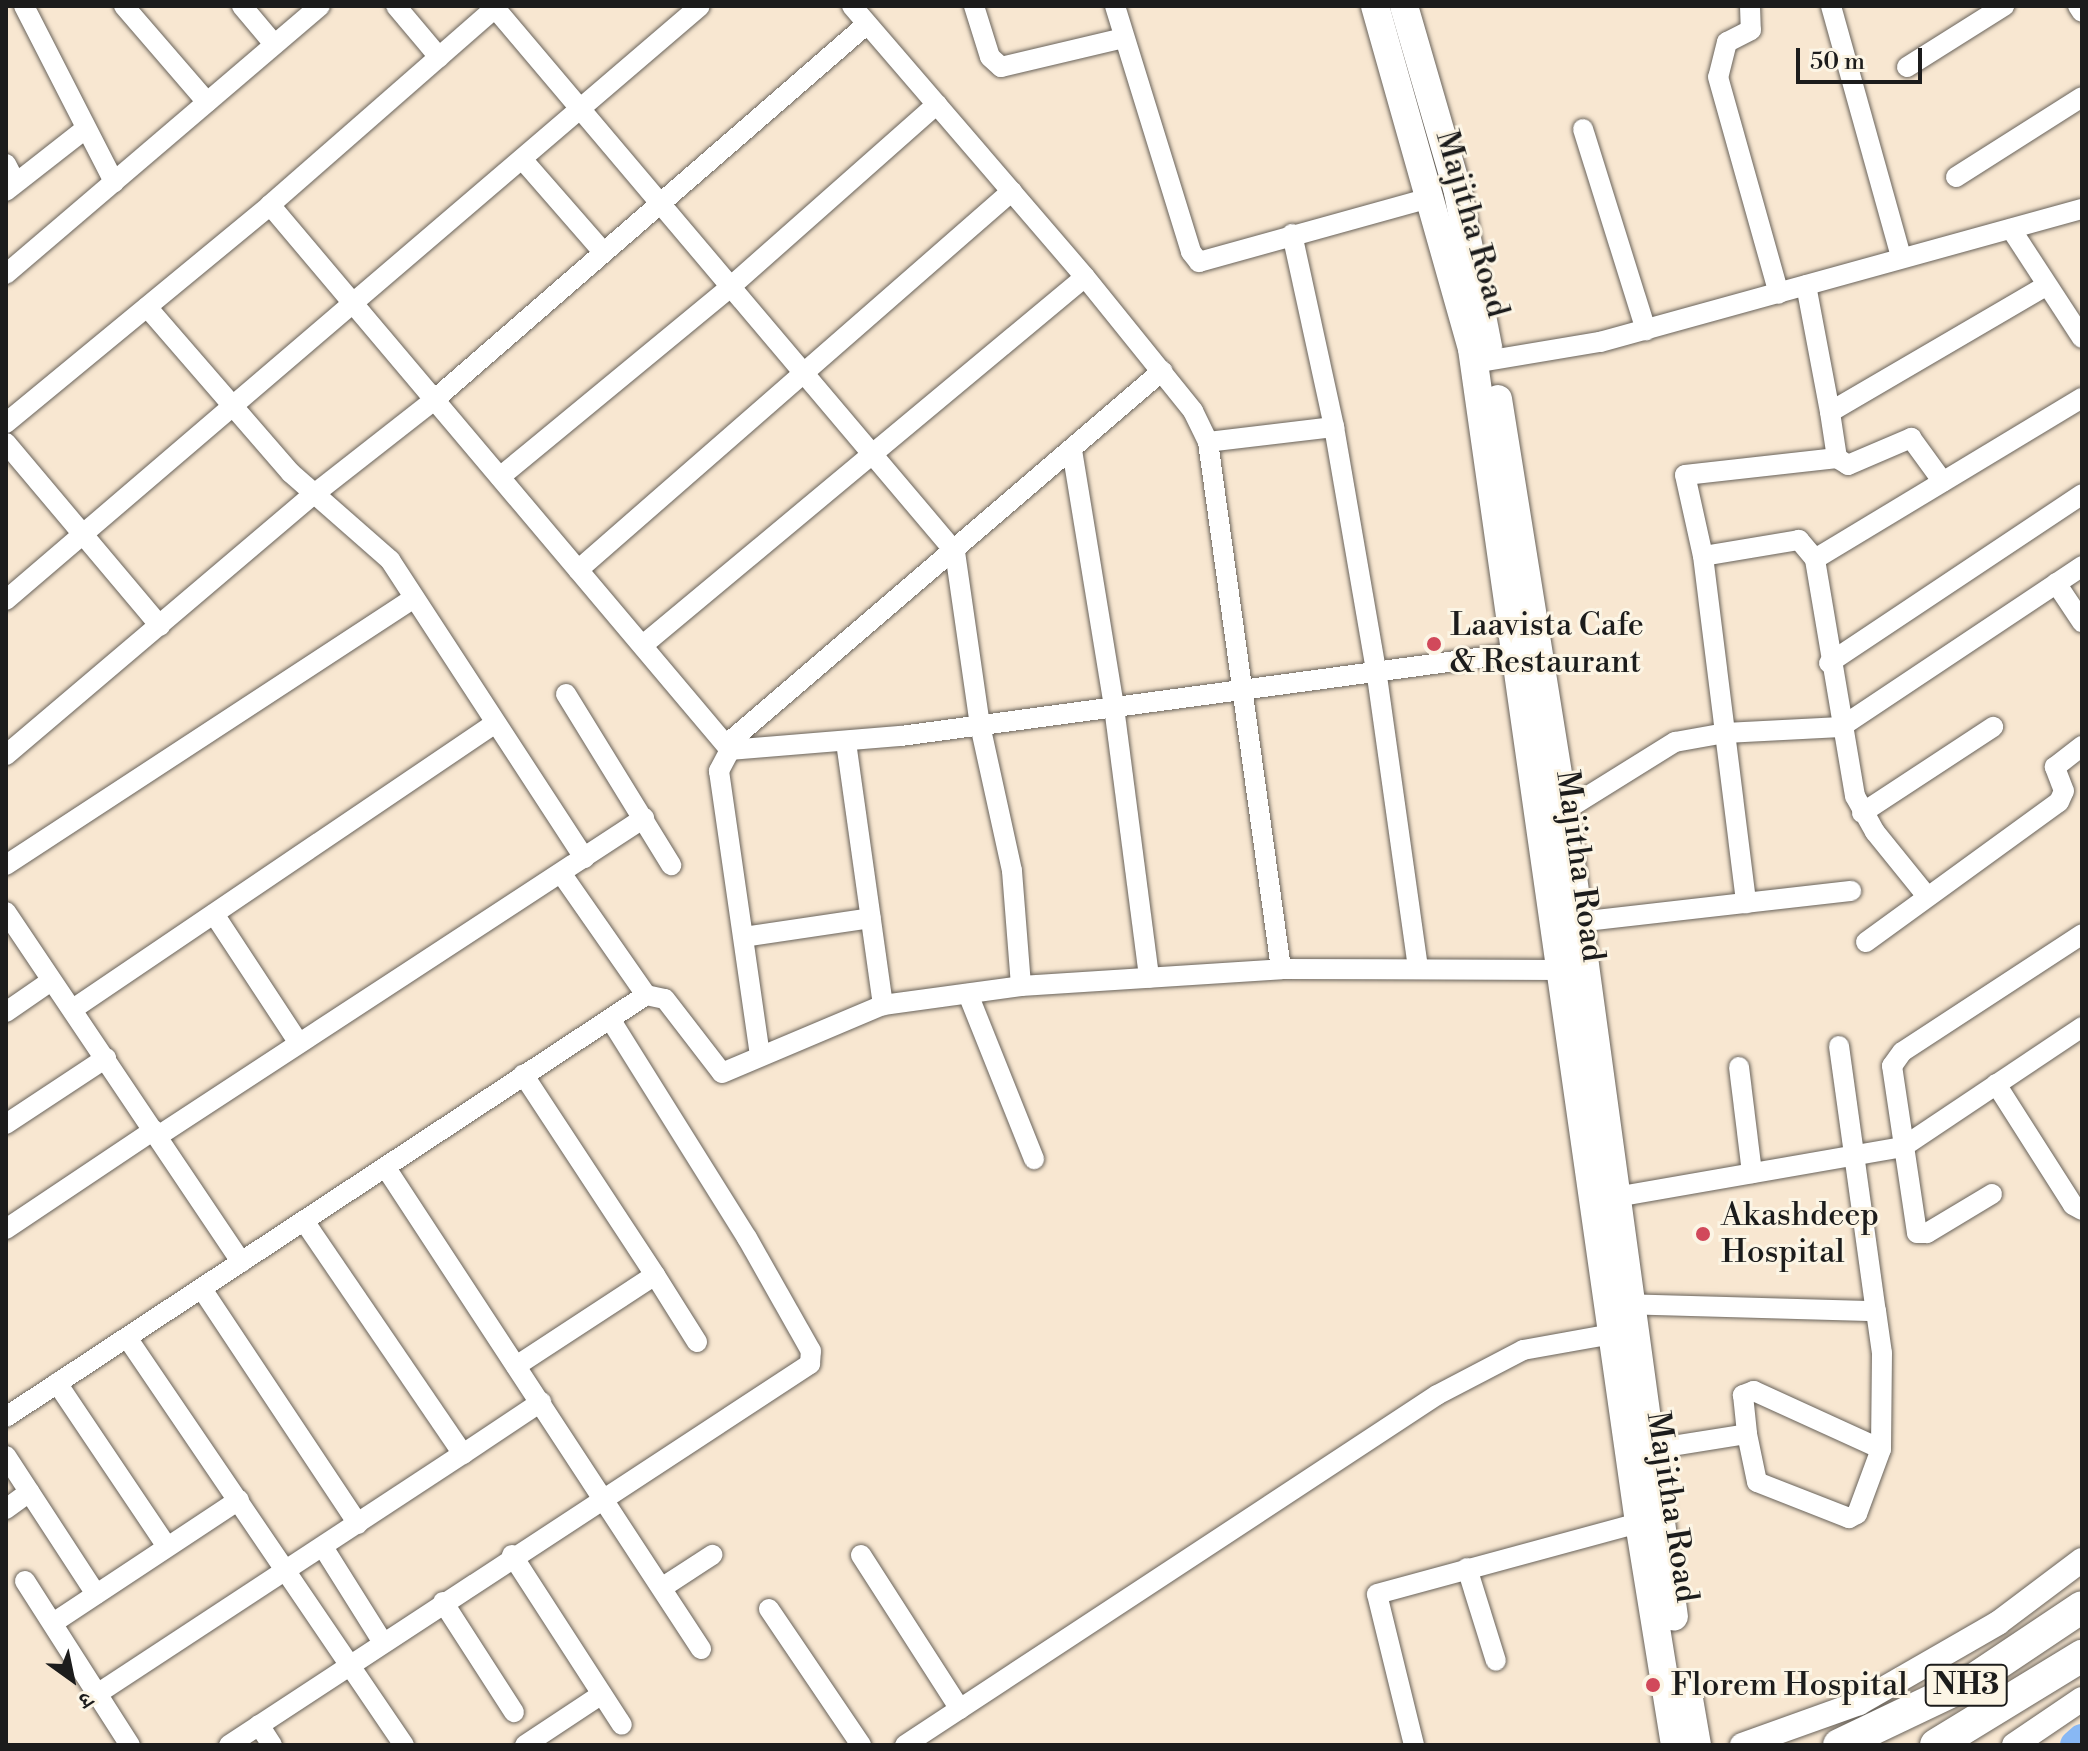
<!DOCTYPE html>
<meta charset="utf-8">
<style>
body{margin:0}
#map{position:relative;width:2088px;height:1751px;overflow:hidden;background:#f8e7d1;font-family:"Libre Bodoni","Noto Serif Devanagari",serif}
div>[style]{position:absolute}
.river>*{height:30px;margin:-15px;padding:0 15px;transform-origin:15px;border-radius:15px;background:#88b8f4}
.roads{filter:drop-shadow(0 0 2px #69635b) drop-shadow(0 0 2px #69635b)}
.minor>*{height:20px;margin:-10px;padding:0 10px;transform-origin:10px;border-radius:10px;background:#fff}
.tertiary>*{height:24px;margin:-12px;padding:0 12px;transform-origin:12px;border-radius:12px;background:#fff}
.secondary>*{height:28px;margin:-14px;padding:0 14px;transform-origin:14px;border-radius:14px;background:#fff}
.trunk>*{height:32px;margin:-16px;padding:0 16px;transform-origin:16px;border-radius:16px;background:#fff}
.dots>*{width:22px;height:22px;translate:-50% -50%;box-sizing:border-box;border:4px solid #fcf5e5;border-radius:50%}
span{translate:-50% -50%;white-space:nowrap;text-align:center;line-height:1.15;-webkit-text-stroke:6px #fcf5e5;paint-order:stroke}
.shield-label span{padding:2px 6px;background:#fcf5e5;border:2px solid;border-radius:6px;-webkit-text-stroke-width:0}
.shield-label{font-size:30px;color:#1c1c1c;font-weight:700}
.street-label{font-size:32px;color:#1c1c1c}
.poi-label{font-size:32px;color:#1c1c1c}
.left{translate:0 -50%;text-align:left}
.frame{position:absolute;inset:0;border:8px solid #1c1c1c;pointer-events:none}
.north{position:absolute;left:32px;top:1639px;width:80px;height:80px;-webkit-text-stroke:6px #fcf5e5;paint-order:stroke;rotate:147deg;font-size:22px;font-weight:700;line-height:32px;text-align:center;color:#1c1c1c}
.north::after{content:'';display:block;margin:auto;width:28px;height:36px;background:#1c1c1c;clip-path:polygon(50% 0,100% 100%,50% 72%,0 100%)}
.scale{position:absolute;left:1796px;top:48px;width:126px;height:36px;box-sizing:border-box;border:4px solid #1c1c1c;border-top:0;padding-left:10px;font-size:24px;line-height:28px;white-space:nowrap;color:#1c1c1c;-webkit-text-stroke:6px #fcf5e5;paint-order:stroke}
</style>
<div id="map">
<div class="river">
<i style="left:2075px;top:1745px;width:9px;rotate:-41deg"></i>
</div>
<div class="roads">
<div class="minor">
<i style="left:24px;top:6px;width:198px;rotate:62.9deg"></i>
<i style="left:124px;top:6px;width:127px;rotate:49.2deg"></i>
<i style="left:242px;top:6px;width:50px;rotate:49.9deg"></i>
<i style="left:396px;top:6px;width:67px;rotate:49.9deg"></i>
<i style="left:852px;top:6px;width:357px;rotate:49.3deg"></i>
<i style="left:1085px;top:277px;width:172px;rotate:51.1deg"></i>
<i style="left:1193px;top:411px;width:34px;rotate:64deg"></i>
<i style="left:1208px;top:442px;width:532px;rotate:82.11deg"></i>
<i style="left:974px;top:6px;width:53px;rotate:72.6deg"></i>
<i style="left:990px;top:57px;width:15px;rotate:42deg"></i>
<i style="left:1001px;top:67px;width:126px;rotate:-13.3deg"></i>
<i style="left:1115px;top:6px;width:257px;rotate:72.8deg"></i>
<i style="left:1191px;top:252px;width:13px;rotate:51deg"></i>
<i style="left:1199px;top:262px;width:239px;rotate:-15.5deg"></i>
<i style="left:1750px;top:6px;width:24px;rotate:88deg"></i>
<i style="left:1751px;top:30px;width:27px;rotate:153deg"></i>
<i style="left:1727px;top:42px;width:36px;rotate:104deg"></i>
<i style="left:1718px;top:77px;width:225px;rotate:74.3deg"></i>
<i style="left:1831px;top:6px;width:260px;rotate:74.4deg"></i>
<i style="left:2078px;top:6px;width:7px;rotate:56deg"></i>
<i style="left:495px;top:8px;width:712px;rotate:49.78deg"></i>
<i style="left:955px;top:552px;width:175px;rotate:81.8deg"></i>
<i style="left:980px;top:725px;width:149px;rotate:77.6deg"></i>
<i style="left:1012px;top:871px;width:115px;rotate:85.5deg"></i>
<i style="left:1907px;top:67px;width:115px;rotate:-32.2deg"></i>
<i style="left:1583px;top:129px;width:211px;rotate:72.6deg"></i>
<i style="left:522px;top:159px;width:123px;rotate:48.9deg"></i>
<i style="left:6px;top:164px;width:20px;rotate:63deg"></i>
<i style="left:1956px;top:177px;width:149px;rotate:-32.4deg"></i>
<i style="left:6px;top:191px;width:100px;rotate:-38.1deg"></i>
<i style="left:270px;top:205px;width:713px;rotate:49.83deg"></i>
<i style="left:730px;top:750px;width:172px;rotate:-4.7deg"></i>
<i style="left:901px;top:736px;width:620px;rotate:-7.7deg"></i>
<i style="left:2011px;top:229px;width:130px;rotate:56.9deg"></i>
<i style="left:1292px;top:234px;width:198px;rotate:77.7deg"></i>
<i style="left:1334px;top:427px;width:246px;rotate:80.2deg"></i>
<i style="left:1376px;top:669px;width:300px;rotate:82deg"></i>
<i style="left:6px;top:274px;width:413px;rotate:-40.5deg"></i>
<i style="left:1806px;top:285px;width:129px;rotate:79.3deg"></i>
<i style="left:147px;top:307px;width:220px;rotate:49.1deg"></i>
<i style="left:291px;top:473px;width:132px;rotate:41.3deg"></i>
<i style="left:390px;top:560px;width:356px;rotate:56.9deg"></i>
<i style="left:1474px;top:363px;width:128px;rotate:-9.5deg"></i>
<i style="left:1600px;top:342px;width:500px;rotate:-15.43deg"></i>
<i style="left:6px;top:423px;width:342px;rotate:-39.5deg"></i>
<i style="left:270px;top:205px;width:302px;rotate:-41.2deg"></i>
<i style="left:1208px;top:442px;width:127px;rotate:-6.8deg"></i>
<i style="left:6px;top:443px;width:239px;rotate:49.9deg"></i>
<i style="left:1072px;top:450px;width:260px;rotate:80.7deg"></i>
<i style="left:1114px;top:707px;width:273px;rotate:82.6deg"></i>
<i style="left:1837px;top:458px;width:47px;rotate:-98.7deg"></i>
<i style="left:1830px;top:412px;width:250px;rotate:-30.3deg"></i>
<i style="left:500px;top:477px;width:296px;rotate:-39.5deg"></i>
<i style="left:728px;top:289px;width:279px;rotate:-41.5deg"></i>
<i style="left:1703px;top:556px;width:350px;rotate:82.9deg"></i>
<i style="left:1815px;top:559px;width:25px;rotate:-130deg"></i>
<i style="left:1799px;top:540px;width:97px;rotate:170.5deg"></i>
<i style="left:1703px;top:556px;width:83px;rotate:-102.5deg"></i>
<i style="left:1685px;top:475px;width:153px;rotate:-6.4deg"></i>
<i style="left:1837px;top:458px;width:13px;rotate:32deg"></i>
<i style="left:1848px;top:465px;width:69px;rotate:-23.2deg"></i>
<i style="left:1911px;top:438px;width:54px;rotate:54deg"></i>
<i style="left:578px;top:570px;width:576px;rotate:-41.13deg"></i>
<i style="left:2056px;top:583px;width:47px;rotate:56.3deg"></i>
<i style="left:6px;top:600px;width:913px;rotate:-40.56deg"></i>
<i style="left:643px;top:645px;width:575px;rotate:-39.78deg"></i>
<i style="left:1829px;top:663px;width:304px;rotate:-33.7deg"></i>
<i style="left:566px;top:694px;width:201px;rotate:58.4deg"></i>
<i style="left:846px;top:742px;width:266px;rotate:82deg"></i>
<i style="left:728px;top:743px;width:572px;rotate:-40.6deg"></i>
<i style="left:730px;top:750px;width:24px;rotate:118deg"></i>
<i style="left:719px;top:771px;width:287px;rotate:81.8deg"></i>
<i style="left:6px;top:755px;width:402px;rotate:-40.3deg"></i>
<i style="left:313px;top:495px;width:154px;rotate:-38.1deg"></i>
<i style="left:434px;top:400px;width:573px;rotate:-40.97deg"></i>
<i style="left:1564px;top:811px;width:131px;rotate:-31.9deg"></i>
<i style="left:1675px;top:742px;width:51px;rotate:-10.2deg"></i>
<i style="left:1725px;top:733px;width:116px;rotate:-3deg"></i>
<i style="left:1841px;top:727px;width:290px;rotate:-33.7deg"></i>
<i style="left:1862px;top:813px;width:157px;rotate:-33.3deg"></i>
<i style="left:6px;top:865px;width:486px;rotate:-33.2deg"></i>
<i style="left:561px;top:873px;width:149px;rotate:55.1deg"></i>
<i style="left:646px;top:995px;width:19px;rotate:12deg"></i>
<i style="left:665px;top:999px;width:93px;rotate:52.4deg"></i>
<i style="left:722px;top:1073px;width:175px;rotate:-22.9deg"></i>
<i style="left:883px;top:1005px;width:139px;rotate:-7.8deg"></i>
<i style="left:1021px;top:986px;width:261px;rotate:-3.7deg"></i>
<i style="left:1281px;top:969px;width:279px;rotate:0.2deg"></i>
<i style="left:1926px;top:895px;width:81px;rotate:-129deg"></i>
<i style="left:1875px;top:832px;width:41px;rotate:-119.1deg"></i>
<i style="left:1855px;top:796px;width:240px;rotate:-99.6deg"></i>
<i style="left:1815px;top:559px;width:312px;rotate:-31.1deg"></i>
<i style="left:6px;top:912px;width:422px;rotate:56.1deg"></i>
<i style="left:214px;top:914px;width:153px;rotate:56.7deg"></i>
<i style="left:1569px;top:923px;width:284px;rotate:-6.5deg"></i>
<i style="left:744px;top:937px;width:128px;rotate:-8.5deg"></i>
<i style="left:1866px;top:942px;width:238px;rotate:-36deg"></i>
<i style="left:2059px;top:802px;width:12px;rotate:-66deg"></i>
<i style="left:2064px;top:791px;width:26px;rotate:-111deg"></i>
<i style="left:2055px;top:767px;width:34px;rotate:-38deg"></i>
<i style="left:968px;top:994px;width:178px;rotate:68.2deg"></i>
<i style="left:73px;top:1009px;width:508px;rotate:-34.1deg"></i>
<i style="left:6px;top:1012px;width:55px;rotate:-34.6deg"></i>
<i style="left:1839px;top:1046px;width:268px;rotate:82.1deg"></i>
<i style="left:1739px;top:1067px;width:107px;rotate:83deg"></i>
<i style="left:1996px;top:1084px;width:143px;rotate:57.5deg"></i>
<i style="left:2073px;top:1205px;width:10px;rotate:29deg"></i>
<i style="left:6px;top:1124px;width:120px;rotate:-33.4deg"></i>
<i style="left:158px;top:1136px;width:581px;rotate:-33.2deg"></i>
<i style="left:386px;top:1168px;width:575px;rotate:56.78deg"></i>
<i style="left:1992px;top:1194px;width:76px;rotate:149deg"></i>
<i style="left:1927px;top:1233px;width:10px;rotate:180deg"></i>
<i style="left:1917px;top:1233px;width:169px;rotate:-98.5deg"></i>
<i style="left:1892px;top:1066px;width:17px;rotate:-54deg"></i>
<i style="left:1902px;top:1052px;width:215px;rotate:-33.2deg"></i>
<i style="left:1605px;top:1199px;width:303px;rotate:-9.9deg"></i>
<i style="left:1903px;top:1147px;width:216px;rotate:-33.8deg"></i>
<i style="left:6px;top:1229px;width:178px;rotate:-33.8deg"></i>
<i style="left:655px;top:1275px;width:79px;rotate:57.9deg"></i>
<i style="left:202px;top:1289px;width:282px;rotate:56.4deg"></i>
<i style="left:1621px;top:1304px;width:255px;rotate:1.6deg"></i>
<i style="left:1876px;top:1311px;width:42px;rotate:81.9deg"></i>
<i style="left:1882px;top:1353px;width:96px;rotate:90.6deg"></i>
<i style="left:1881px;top:1449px;width:140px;rotate:-155.5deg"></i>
<i style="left:1754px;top:1391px;width:12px;rotate:160deg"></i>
<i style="left:1743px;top:1395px;width:39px;rotate:84deg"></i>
<i style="left:1747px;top:1434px;width:107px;rotate:170.9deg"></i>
<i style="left:128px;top:1339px;width:491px;rotate:55.8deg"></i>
<i style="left:516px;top:1366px;width:166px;rotate:-33.2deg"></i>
<i style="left:655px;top:1275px;width:240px;rotate:-123.3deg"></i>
<i style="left:57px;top:1383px;width:197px;rotate:56.1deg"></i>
<i style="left:6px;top:1417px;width:767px;rotate:-33.4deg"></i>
<i style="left:1747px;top:1434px;width:49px;rotate:78.2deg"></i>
<i style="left:1757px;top:1482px;width:99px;rotate:21.4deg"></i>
<i style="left:1849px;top:1518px;width:9px;rotate:-27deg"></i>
<i style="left:1857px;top:1514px;width:69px;rotate:-69.7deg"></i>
<i style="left:463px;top:1454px;width:94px;rotate:-33.7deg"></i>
<i style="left:6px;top:1456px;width:165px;rotate:56.9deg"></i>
<i style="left:6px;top:1509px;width:29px;rotate:-36deg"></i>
<i style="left:323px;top:1547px;width:111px;rotate:57.9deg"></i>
<i style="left:512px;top:1555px;width:202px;rotate:57.1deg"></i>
<i style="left:861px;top:1555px;width:183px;rotate:57.3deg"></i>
<i style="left:1467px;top:1568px;width:97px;rotate:72.7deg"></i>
<i style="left:25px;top:1581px;width:195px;rotate:57.4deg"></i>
<i style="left:663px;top:1587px;width:59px;rotate:-33.1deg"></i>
<i style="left:443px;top:1602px;width:131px;rotate:57.2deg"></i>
<i style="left:769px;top:1609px;width:164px;rotate:55.9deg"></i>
<i style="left:53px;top:1623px;width:223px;rotate:-33.5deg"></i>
<i style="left:97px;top:1694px;width:438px;rotate:-33.3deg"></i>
<i style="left:463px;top:1454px;width:281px;rotate:-124.3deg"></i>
<i style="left:259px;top:1725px;width:24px;rotate:57deg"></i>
<i style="left:229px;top:1745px;width:695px;rotate:-33.26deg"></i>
<i style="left:810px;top:1364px;width:13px;rotate:-86deg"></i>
<i style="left:811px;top:1351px;width:130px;rotate:-119.5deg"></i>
<i style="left:747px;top:1238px;width:258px;rotate:-122deg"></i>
<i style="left:525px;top:1745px;width:92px;rotate:-33.5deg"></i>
<i style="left:905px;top:1745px;width:637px;rotate:-33.34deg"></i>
<i style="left:1437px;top:1395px;width:97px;rotate:-27.6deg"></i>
<i style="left:1523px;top:1350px;width:90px;rotate:-10.2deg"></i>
<i style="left:1414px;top:1745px;width:155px;rotate:-103.8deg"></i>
<i style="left:1377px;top:1594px;width:271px;rotate:-15.2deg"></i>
</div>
<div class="tertiary">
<i style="left:1742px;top:1745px;width:124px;rotate:-19.7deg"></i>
<i style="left:1859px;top:1703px;width:160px;rotate:-29.9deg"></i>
<i style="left:1998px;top:1623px;width:105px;rotate:-36.9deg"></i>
<i style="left:2014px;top:1745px;width:82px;rotate:-34.1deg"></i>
</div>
<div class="secondary">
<i style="left:1375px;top:6px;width:356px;rotate:74.2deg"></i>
<i style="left:1472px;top:349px;width:1186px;rotate:81.9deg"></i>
<i style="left:1639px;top:1523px;width:225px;rotate:80.8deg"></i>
<i style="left:1404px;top:6px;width:194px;rotate:73.8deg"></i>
<i style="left:1458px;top:192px;width:158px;rotate:79deg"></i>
<i style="left:1498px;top:399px;width:417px;rotate:80.9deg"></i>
<i style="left:1564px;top:811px;width:813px;rotate:82.23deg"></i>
<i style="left:1688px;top:1693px;width:53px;rotate:80.2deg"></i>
</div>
<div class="trunk">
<i style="left:1839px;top:1745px;width:142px;rotate:-25.5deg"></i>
<i style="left:1967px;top:1684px;width:138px;rotate:-33.8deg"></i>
<i style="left:1936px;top:1745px;width:171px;rotate:-31.4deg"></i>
</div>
</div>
<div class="dots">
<i style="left:1434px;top:644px;background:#d1495b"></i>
<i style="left:1703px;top:1234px;background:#d1495b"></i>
<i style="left:1653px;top:1685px;background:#d1495b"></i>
</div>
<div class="shield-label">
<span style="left:1966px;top:1685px">NH3</span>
</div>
<div class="street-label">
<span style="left:1472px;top:224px;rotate:74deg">Majitha Road</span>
<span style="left:1580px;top:866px;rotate:82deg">Majitha Road</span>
<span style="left:1672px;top:1507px;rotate:81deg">Majitha Road</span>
</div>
<div class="poi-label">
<span class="left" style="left:1450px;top:644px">Laavista Cafe<br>&amp; Restaurant</span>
<span class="left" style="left:1721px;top:1234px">Akashdeep<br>Hospital</span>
<span class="left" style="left:1671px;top:1685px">Florem Hospital</span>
</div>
<div class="frame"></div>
<div class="north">उ</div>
<div class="scale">50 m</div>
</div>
